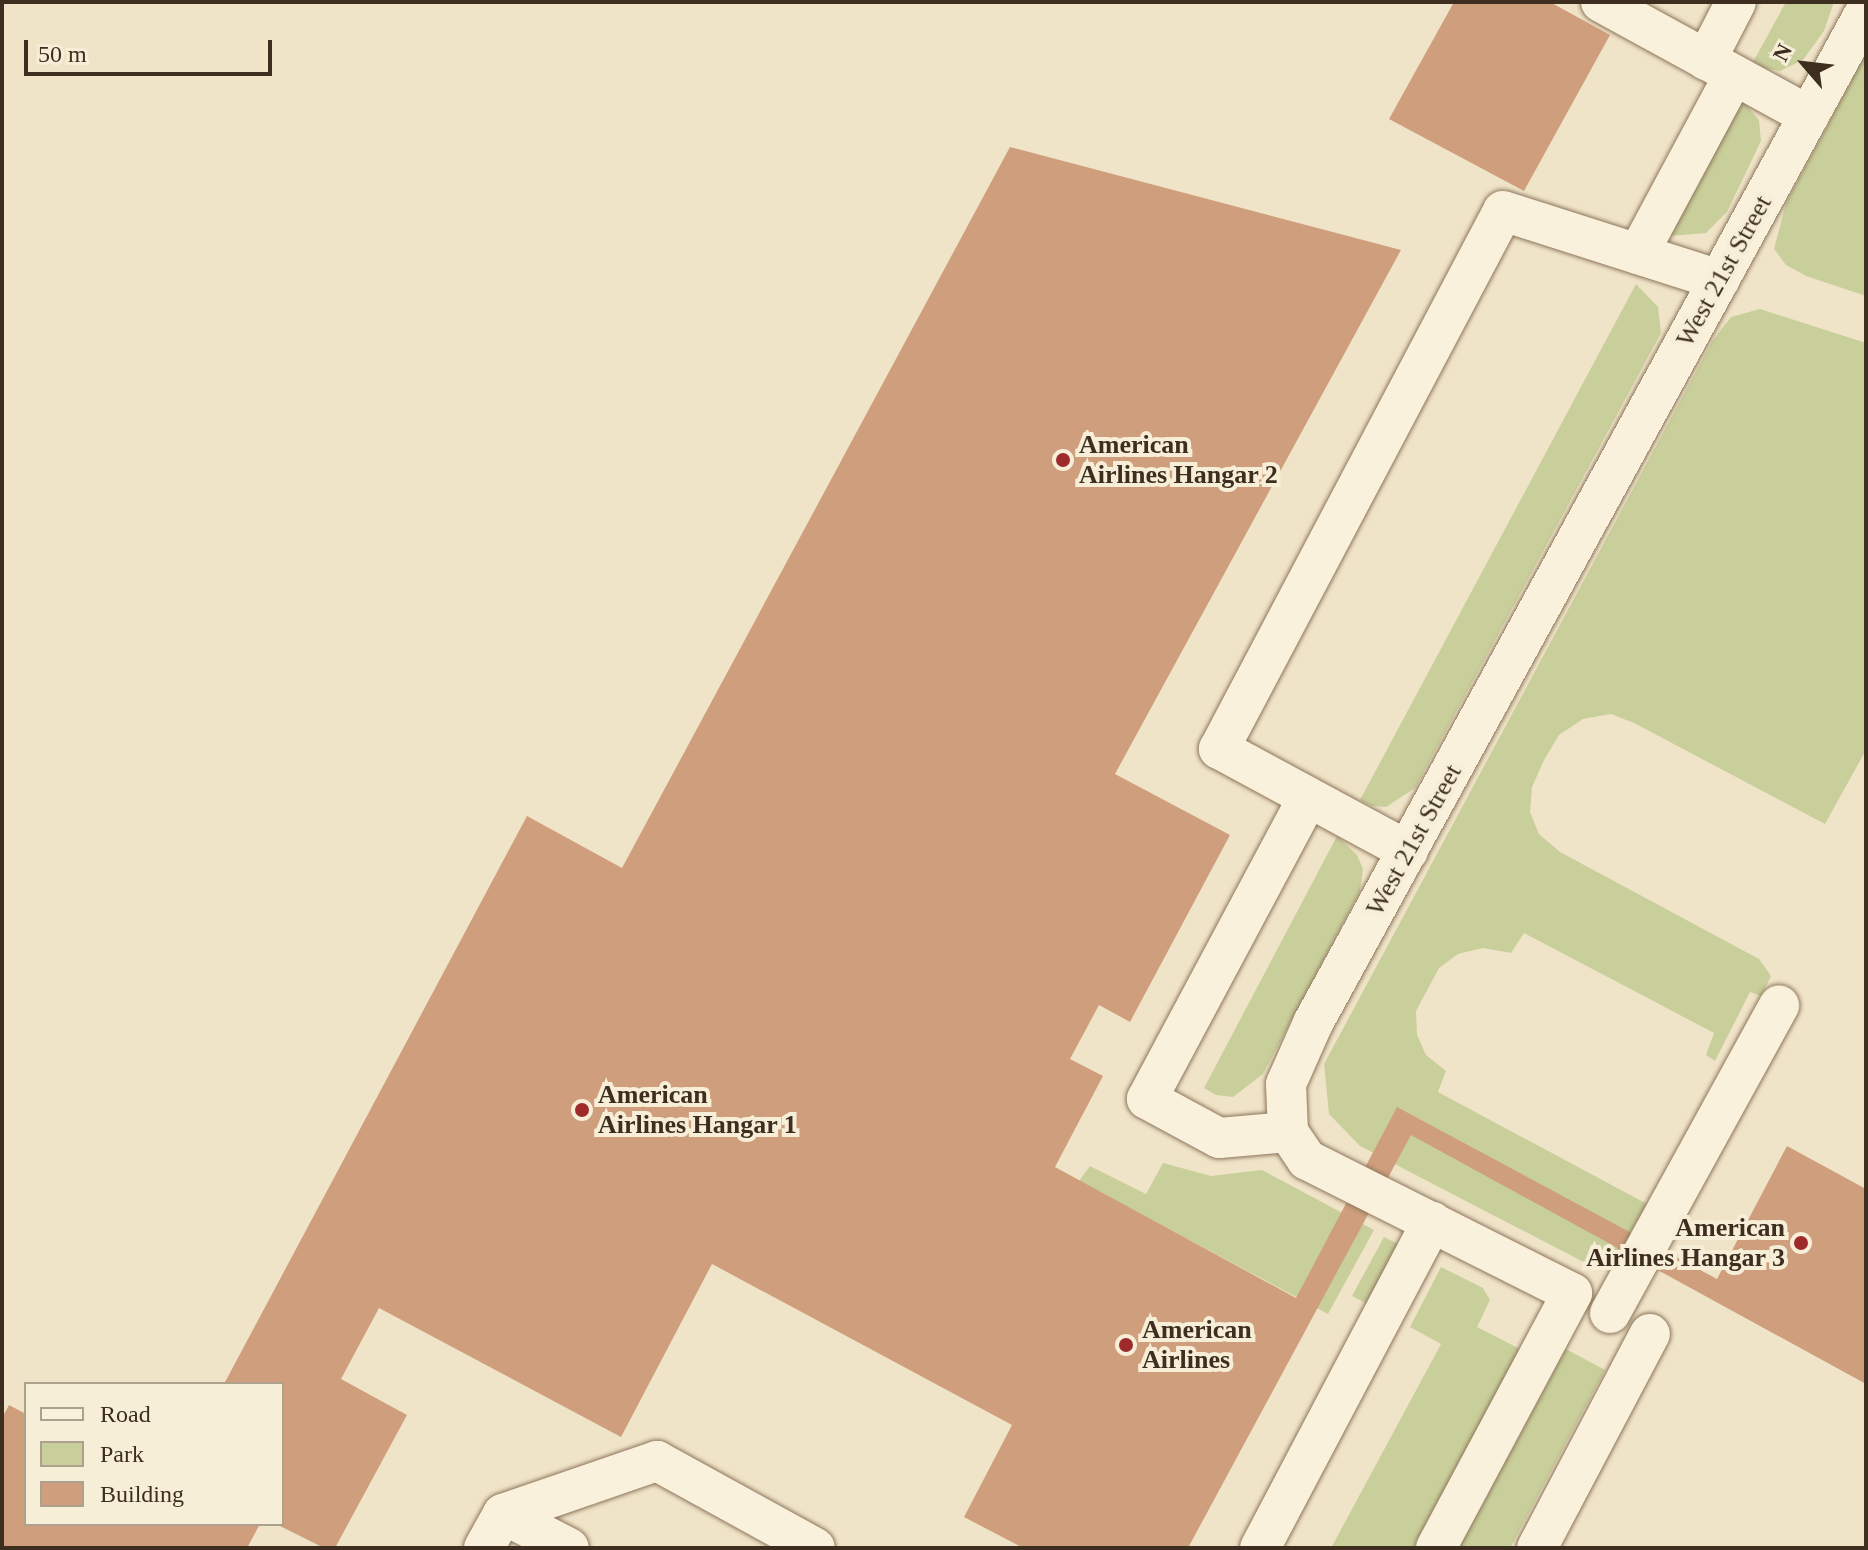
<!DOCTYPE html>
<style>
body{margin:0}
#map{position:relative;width:1868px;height:1550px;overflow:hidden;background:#f0e4c8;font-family:"Times New Roman",serif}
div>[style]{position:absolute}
.green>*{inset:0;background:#c9cf9b}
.building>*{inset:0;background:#cf9f7d}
.roads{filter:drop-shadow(0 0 2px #8d765c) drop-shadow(0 0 2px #8d765c)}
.minor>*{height:40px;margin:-20px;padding:0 20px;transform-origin:20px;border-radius:20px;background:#faf1dc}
.dots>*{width:22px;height:22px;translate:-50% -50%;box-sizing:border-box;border:4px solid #f7eed8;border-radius:50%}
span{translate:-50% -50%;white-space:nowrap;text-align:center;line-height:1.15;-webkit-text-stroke:8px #f7eed8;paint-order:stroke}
.street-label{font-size:26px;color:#3d2e20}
.poi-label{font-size:26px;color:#3d2e20;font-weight:700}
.left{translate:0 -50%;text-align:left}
.right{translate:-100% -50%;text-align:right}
.frame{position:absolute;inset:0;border:4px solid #3d2e20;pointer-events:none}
.legend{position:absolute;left:24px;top:1382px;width:260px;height:144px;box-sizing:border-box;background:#f7eed8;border:2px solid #ada18e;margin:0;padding:10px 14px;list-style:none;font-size:24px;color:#3d2e20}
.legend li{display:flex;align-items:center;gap:16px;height:40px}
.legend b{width:40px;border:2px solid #ada18e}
.north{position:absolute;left:1764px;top:24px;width:80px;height:80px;-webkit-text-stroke:6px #f7eed8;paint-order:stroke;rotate:298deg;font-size:22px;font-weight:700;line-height:32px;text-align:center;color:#3d2e20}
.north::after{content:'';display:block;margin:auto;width:28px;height:36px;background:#3d2e20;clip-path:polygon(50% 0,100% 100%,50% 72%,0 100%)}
.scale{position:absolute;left:24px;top:40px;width:248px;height:36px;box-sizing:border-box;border:4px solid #3d2e20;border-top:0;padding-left:10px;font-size:24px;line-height:28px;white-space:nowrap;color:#3d2e20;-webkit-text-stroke:6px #f7eed8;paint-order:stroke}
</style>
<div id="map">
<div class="green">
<i style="clip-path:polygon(1786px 2px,1834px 2px,1824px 31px,1803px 60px,1780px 71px,1765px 68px,1753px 62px)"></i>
<i style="clip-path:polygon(1866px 54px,1866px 296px,1806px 276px,1786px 265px,1774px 249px,1786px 203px)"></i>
<i style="clip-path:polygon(1742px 100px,1759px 120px,1761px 141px,1727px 212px,1706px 233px,1669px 236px)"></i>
<i style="clip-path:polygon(1636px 284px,1658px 307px,1661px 333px,1415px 788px,1386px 807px,1372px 806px,1360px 800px)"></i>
<i style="clip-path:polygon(1760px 309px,1866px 343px,1866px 750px,1825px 824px,1634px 723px,1611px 714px,1583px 719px,1559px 735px,1544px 760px,1532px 787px,1530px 812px,1539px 834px,1560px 852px,1759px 959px,1771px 976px,1761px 996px,1750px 992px,1715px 1061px,1706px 1055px,1714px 1033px,1524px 933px,1511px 953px,1483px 948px,1458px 954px,1439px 968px,1416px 1011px,1417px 1035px,1426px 1055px,1446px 1071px,1438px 1092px,1647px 1204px,1613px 1260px,1599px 1270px,1360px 1146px,1329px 1114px,1324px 1064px,1713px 340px,1731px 317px)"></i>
<i style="clip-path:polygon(1337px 836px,1357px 855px,1363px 869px,1360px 891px,1263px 1074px,1233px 1097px,1216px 1095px,1204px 1088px)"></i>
<i style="clip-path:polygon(1163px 1163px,1211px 1176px,1262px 1170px,1374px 1230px,1328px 1314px,1079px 1181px,1090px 1166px,1146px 1194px)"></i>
<i style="clip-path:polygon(1384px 1237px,1406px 1248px,1373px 1307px,1352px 1296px)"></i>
<i style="clip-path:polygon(1441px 1267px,1483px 1288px,1490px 1300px,1477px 1327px,1520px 1349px,1413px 1548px,1331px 1548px,1441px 1344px,1410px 1327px)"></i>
<i style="clip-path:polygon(1566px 1349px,1605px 1370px,1510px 1548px,1459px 1548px)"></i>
</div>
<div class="building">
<i style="clip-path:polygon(1454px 2px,1550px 2px,1610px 35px,1524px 191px,1389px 119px)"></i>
<i style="clip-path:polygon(1010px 147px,1401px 250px,1115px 774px,1230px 835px,1130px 1022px,1099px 1005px,1070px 1059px,1103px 1076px,1055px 1167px,1296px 1298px,1397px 1107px,1717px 1279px,1787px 1146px,1866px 1189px,1866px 1384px,1411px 1135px,1188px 1548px,1023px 1548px,964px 1517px,1012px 1425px,712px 1264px,621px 1437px,379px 1308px,341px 1379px,407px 1415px,335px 1548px,324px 1548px,276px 1524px,282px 1524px,282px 1384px,224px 1384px,527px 816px,622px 868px)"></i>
<i style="clip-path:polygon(9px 1405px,26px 1414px,26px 1524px,260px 1524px,247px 1548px,2px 1548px,2px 1418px)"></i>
</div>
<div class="roads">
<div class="minor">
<i style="left:1601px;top:2px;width:237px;rotate:28.7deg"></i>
<i style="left:1706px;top:60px;width:65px;rotate:-62.7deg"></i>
<i style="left:1638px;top:254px;width:203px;rotate:-61.8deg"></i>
<i style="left:1408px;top:851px;width:215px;rotate:-151.6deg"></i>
<i style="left:1219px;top:749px;width:608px;rotate:-62.17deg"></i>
<i style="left:1503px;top:211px;width:227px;rotate:17.7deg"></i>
<i style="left:1288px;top:1132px;width:69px;rotate:175deg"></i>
<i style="left:1219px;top:1138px;width:82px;rotate:-151.6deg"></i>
<i style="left:1147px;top:1099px;width:342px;rotate:-61.9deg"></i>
<i style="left:1610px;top:1313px;width:351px;rotate:-61.2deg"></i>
<i style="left:503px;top:1514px;width:163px;rotate:-19deg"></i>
<i style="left:657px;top:1461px;width:180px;rotate:28.8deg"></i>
<i style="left:503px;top:1514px;width:74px;rotate:27.3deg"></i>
<i style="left:484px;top:1548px;width:39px;rotate:-61deg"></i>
<i style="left:1260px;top:1548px;width:369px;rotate:-62.2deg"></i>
<i style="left:1436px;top:1548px;width:289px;rotate:-61.9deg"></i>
<i style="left:1572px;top:1293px;width:297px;rotate:-153.3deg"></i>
<i style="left:1307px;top:1160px;width:34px;rotate:-124deg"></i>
<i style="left:1288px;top:1132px;width:48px;rotate:-92.4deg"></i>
<i style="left:1286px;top:1084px;width:67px;rotate:-66.1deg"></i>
<i style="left:1313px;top:1023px;width:1153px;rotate:-61.35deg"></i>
<i style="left:1537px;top:1548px;width:242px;rotate:-62.2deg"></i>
</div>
</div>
<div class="dots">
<i style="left:1063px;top:460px;background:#9e2a2b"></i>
<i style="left:582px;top:1110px;background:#9e2a2b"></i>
<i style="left:1801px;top:1243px;background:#9e2a2b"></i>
<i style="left:1126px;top:1345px;background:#9e2a2b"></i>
</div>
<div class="street-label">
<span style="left:1724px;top:271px;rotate:-61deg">West 21st Street</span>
<span style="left:1414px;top:840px;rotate:-61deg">West 21st Street</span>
</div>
<div class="poi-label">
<span class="left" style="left:1079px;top:460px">American<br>Airlines Hangar 2</span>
<span class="left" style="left:598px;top:1110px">American<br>Airlines Hangar 1</span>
<span class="right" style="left:1785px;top:1243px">American<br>Airlines Hangar 3</span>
<span class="left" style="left:1142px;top:1345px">American<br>Airlines</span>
</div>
<div class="frame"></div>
<ul class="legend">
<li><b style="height:10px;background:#faf1dc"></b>Road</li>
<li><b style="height:22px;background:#c9cf9b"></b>Park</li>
<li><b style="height:22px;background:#cf9f7d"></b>Building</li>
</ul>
<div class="north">N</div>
<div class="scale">50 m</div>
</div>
